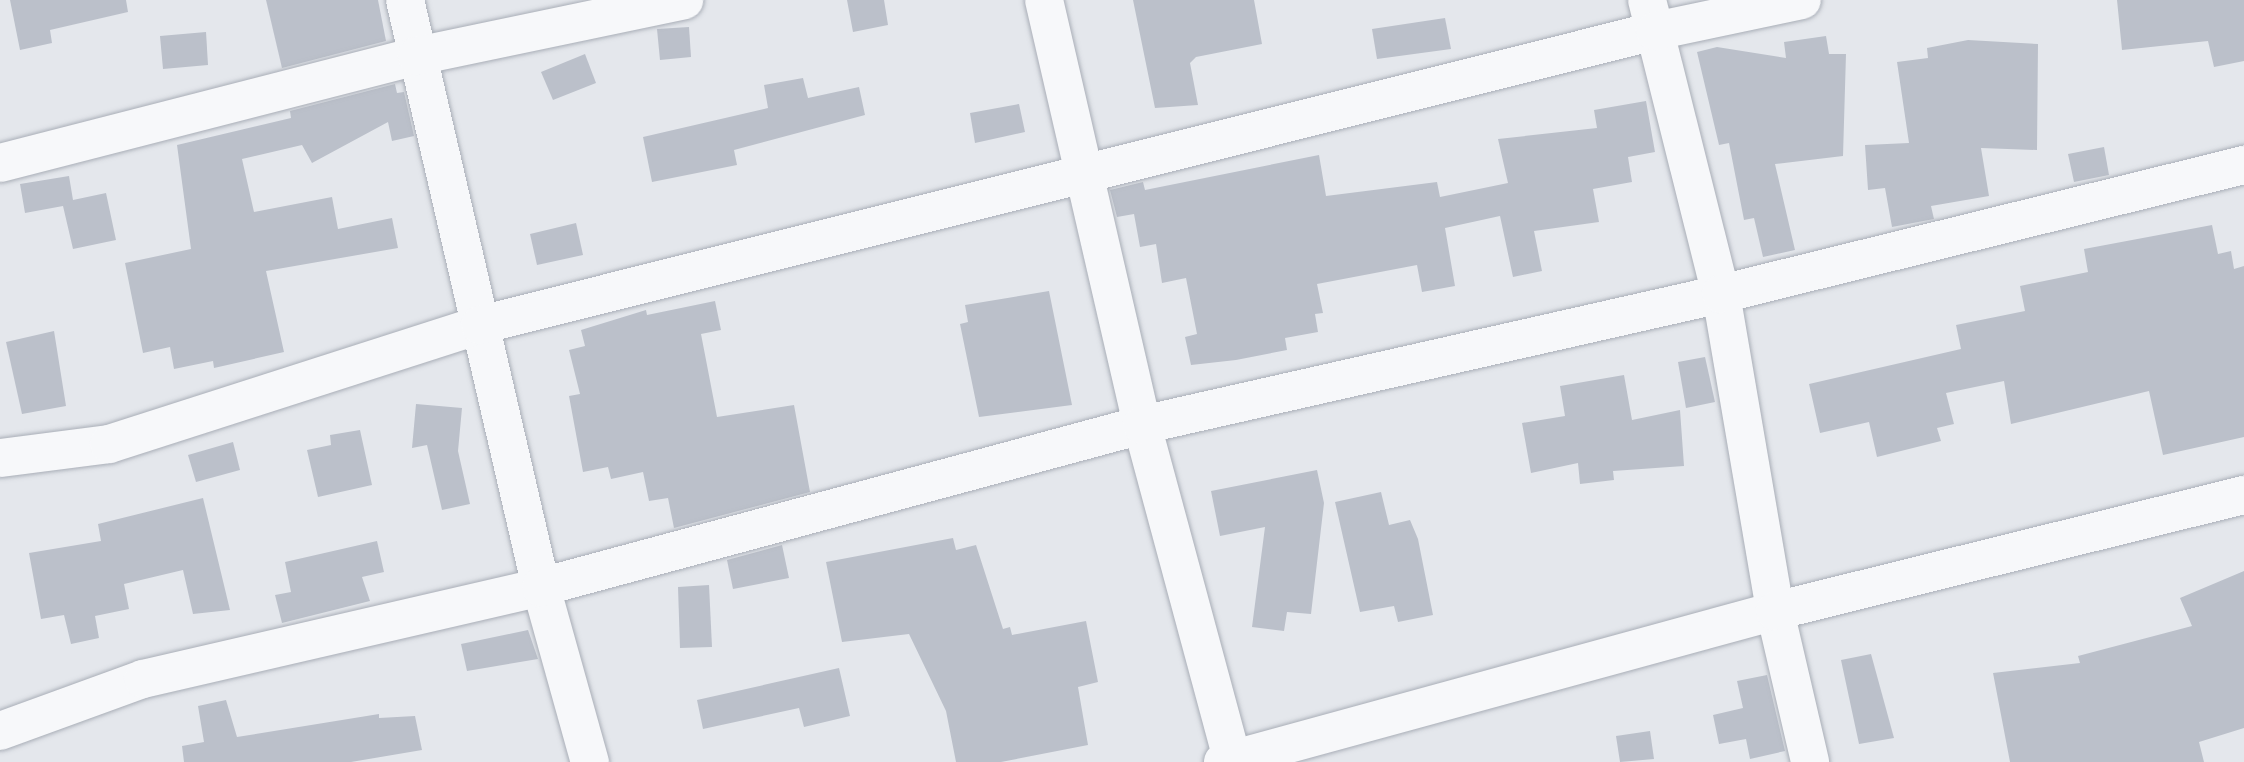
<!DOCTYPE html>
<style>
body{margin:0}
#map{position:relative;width:2244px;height:762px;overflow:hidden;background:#e4e7ec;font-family:"Sofia Sans Condensed",sans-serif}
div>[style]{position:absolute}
.building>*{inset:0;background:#bbc0ca}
.roads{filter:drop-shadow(0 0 2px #a9aeb7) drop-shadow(0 0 2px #a9aeb7)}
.minor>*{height:38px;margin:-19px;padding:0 19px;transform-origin:19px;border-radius:19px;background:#f7f8fa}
span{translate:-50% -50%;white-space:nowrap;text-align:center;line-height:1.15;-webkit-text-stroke:7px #f4f6f9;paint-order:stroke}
</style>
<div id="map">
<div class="building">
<i style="clip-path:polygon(10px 0,126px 0,128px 12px,50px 30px,52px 43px,20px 50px)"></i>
<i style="clip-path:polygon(266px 0,378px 0,386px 41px,282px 68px)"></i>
<i style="clip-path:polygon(847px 0,884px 0,888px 25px,853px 32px)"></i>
<i style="clip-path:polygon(1133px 0,1254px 0,1262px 44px,1196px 57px,1190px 63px,1198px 105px,1155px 108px)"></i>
<i style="clip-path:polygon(2117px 0,2244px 0,2244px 61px,2214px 67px,2208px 41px,2122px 50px)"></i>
<i style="clip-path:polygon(1445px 18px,1451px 49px,1377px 59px,1372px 29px)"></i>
<i style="clip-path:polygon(689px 27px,691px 57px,660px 60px,657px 29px)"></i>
<i style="clip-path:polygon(206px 32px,208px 65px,163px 69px,160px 36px)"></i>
<i style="clip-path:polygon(1826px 36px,1829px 54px,1846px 54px,1843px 156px,1775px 164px,1795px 250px,1763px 257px,1754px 218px,1744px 220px,1729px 143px,1719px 145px,1697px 52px,1717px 47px,1786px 58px,1784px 42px)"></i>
<i style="clip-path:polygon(1968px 40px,2038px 44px,2037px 150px,1981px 148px,1989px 196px,1931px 206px,1934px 219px,1892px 227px,1885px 188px,1868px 190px,1865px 145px,1909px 143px,1897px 62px,1928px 58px,1927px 48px)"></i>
<i style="clip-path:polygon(585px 54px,596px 83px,553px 100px,541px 72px)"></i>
<i style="clip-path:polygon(803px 78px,808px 98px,859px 87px,865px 115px,734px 150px,737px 165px,652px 182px,643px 137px,768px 108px,764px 85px)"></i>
<i style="clip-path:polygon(395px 84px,397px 93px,404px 92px,414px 136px,392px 141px,388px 122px,312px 163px,302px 145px,242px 159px,254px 212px,332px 197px,338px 229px,392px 218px,398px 248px,266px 271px,284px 352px,214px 368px,213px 361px,174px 369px,170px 347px,143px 353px,125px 263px,191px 249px,177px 145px,291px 118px,290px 111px)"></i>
<i style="clip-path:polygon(1646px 101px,1655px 152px,1628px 157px,1632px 182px,1593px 189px,1599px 222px,1534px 231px,1542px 271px,1513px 277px,1500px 216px,1445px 228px,1455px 286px,1422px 292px,1417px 265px,1317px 284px,1323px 313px,1315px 314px,1318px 332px,1285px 338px,1287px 350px,1236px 360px,1191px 365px,1185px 337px,1197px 334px,1186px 278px,1162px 283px,1156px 244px,1140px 247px,1134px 214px,1117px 217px,1110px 190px,1143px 182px,1145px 190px,1319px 155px,1326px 196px,1437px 182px,1440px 197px,1508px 183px,1498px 139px,1597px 128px,1594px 110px)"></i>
<i style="clip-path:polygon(1019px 104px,1025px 132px,975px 143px,970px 113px)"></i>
<i style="clip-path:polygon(2104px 147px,2109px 175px,2074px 182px,2068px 154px)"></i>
<i style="clip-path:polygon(69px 176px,73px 200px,106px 193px,116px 240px,73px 249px,63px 206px,25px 213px,20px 184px)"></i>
<i style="clip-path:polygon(576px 223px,583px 255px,537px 265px,530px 234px)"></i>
<i style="clip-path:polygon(2212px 225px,2218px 254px,2231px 251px,2234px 269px,2244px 266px,2244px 437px,2163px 455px,2149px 391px,2011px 424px,2004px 381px,1946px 393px,1954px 424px,1937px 428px,1941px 441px,1877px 457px,1869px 422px,1820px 433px,1809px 384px,1961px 349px,1956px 325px,2025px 311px,2020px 286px,2088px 272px,2084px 249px)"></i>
<i style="clip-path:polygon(1049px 291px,1072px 405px,979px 417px,960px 324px,968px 322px,965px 305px)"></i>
<i style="clip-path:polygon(715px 301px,721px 330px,701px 334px,717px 417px,794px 405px,810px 492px,674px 528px,668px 498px,649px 501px,643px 472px,611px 479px,608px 467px,583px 472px,569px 396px,580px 394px,569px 350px,585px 346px,581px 330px,646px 310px,647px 315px)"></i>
<i style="clip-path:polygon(54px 331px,66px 406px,22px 414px,6px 342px)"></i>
<i style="clip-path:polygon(1705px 357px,1715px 402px,1686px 408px,1678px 362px)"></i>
<i style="clip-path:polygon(1624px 375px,1632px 420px,1680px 410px,1684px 466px,1613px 471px,1614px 480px,1580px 484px,1578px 463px,1531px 473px,1522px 423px,1565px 416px,1560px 386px)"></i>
<i style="clip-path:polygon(416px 404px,462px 408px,458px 451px,470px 504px,442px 510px,427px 445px,412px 448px)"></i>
<i style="clip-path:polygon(360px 430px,372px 485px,318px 497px,307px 450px,331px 445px,330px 435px)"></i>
<i style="clip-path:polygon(233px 442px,240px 470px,196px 482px,188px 455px)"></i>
<i style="clip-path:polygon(1317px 470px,1324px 503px,1311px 614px,1287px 612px,1284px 631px,1252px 627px,1265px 527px,1220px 536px,1211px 491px)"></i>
<i style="clip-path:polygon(1381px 492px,1389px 525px,1410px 520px,1418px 539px,1433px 615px,1398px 622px,1394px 606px,1360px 612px,1335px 502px)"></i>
<i style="clip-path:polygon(203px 498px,230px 610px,193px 614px,183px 570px,124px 584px,129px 609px,95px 616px,99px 638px,71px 644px,64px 615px,41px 619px,29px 553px,101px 541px,98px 524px)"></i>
<i style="clip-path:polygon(953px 538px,956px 550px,976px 545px,1003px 629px,1010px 627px,1012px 635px,1086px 621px,1098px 682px,1078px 687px,1088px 745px,1001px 762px,956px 762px,946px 711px,909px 634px,842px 642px,826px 562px)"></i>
<i style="clip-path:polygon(377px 541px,384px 572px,362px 577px,370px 601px,282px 623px,275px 595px,291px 592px,285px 562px)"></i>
<i style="clip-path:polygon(782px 545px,789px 578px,733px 589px,727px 560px)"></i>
<i style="clip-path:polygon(2244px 571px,2244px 728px,2199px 742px,2204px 762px,2010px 762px,1993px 673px,2080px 663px,2078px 656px,2192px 626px,2180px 598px)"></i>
<i style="clip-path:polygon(709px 585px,712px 647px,680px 648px,678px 587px)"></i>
<i style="clip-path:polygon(528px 630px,538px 659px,467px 671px,461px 644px)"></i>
<i style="clip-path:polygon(1871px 654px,1894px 738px,1859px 744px,1841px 660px)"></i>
<i style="clip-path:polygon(839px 668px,850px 716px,804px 727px,799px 708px,703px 729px,697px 700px)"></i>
<i style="clip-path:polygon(1767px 675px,1785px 751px,1750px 759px,1746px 739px,1719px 744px,1713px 715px,1743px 708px,1737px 681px)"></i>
<i style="clip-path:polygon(226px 700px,237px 737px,379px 714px,379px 718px,415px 716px,422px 750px,351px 762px,184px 762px,182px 746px,204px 742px,198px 706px)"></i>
<i style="clip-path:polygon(1650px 731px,1654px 759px,1620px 762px,1616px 736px)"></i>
</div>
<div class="roads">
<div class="minor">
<i style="left:405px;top:0;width:603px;rotate:76.96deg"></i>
<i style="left:541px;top:587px;width:182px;rotate:74.4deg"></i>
<i style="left:1044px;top:0;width:436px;rotate:77deg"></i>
<i style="left:1142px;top:425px;width:349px;rotate:74.9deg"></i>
<i style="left:1647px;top:0;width:303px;rotate:75.9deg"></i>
<i style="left:1721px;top:294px;width:322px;rotate:80.3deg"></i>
<i style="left:1775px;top:611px;width:155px;rotate:76.9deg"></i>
<i style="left:0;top:163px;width:431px;rotate:-14.4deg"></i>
<i style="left:417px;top:56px;width:273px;rotate:-11.8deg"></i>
<i style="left:0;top:458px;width:110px;rotate:-7.3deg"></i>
<i style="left:109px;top:444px;width:390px;rotate:-17.8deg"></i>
<i style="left:480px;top:325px;width:1211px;rotate:-14.05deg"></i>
<i style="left:1655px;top:31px;width:150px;rotate:-11.9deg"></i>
<i style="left:0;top:731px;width:152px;rotate:-20deg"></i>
<i style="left:143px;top:679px;width:408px;rotate:-13deg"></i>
<i style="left:541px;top:587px;width:622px;rotate:-15.09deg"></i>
<i style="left:1142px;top:425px;width:594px;rotate:-12.75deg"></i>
<i style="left:1721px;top:294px;width:539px;rotate:-13.86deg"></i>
<i style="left:1223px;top:762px;width:572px;rotate:-15.3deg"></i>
<i style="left:1775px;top:611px;width:483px;rotate:-13.9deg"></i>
</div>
</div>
</div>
